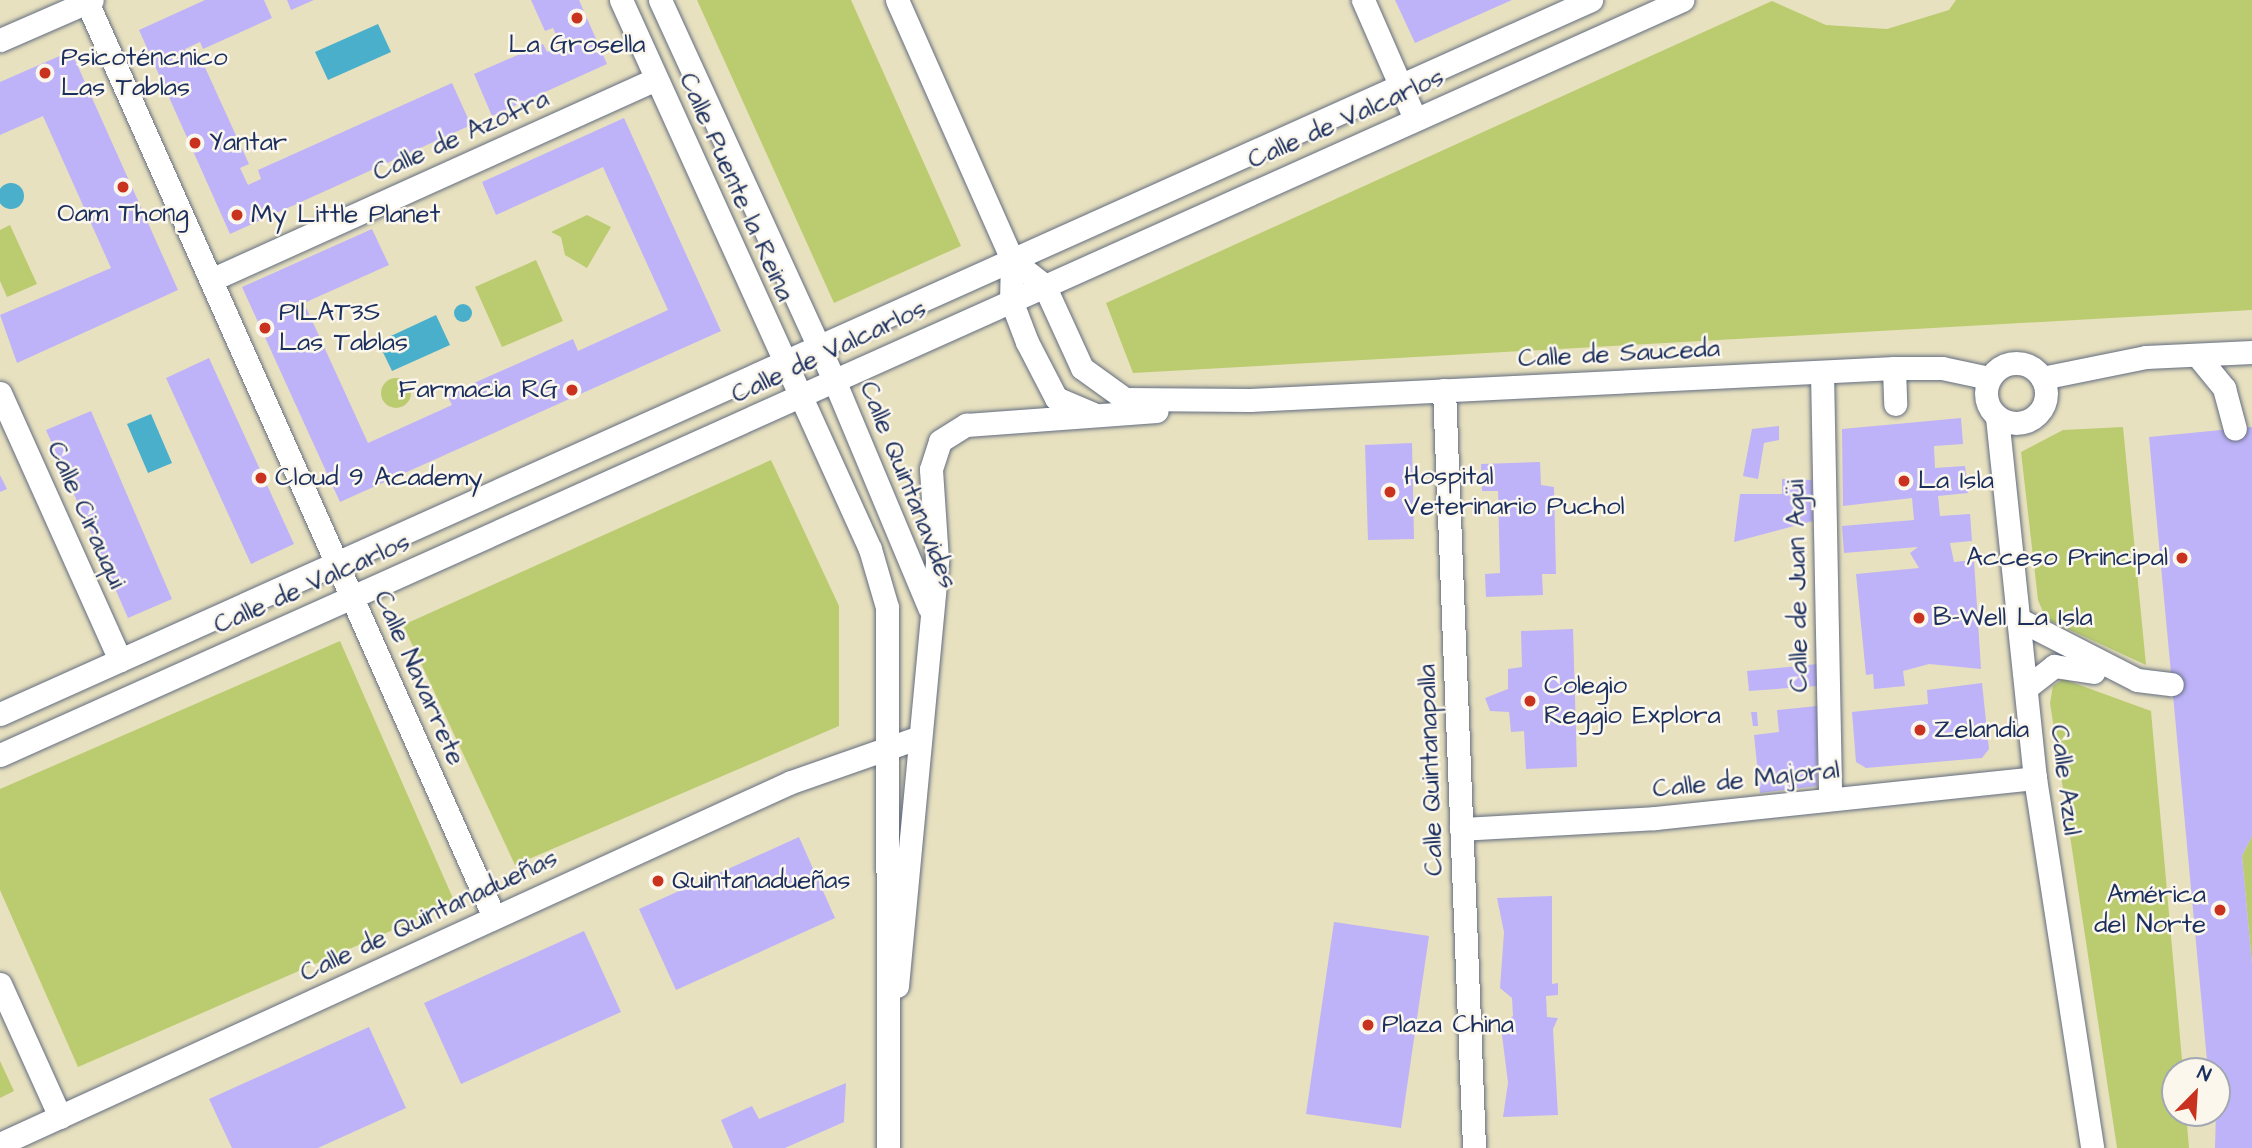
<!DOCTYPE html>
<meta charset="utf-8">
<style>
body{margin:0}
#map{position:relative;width:2252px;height:1148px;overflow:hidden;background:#e8e1bf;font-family:"Architects Daughter",sans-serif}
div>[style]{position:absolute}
.green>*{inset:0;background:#bacc6f}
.round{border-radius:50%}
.water>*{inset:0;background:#4aafca}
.building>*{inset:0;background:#beb3f8}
.roads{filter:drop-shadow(0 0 2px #636d80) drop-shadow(0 0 2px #636d80)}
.minor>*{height:23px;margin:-11.5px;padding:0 11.5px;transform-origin:11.5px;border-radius:11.5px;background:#fff}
.minor>.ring{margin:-11.5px;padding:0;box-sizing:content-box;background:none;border:23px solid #fff;border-radius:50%}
.dots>*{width:19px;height:19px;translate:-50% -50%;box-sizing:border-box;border:4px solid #fbf7ec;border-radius:50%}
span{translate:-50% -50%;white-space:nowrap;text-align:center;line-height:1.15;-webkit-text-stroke:5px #fbf7ec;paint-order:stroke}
.poi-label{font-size:26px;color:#1b2f5e}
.left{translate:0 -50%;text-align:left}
.right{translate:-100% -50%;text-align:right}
.street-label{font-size:26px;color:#1b2f5e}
.north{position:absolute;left:2161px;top:1057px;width:70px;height:70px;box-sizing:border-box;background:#fbf7ec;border:2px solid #a1a7b3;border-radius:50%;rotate:24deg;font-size:19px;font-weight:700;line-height:28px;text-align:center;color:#1b2f5e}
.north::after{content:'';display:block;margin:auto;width:24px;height:32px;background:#c8321e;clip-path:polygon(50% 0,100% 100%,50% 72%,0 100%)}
</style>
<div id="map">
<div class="green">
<i style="clip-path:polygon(697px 0,851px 0,961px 246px,834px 303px)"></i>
<i style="clip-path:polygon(1956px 0,2252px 0,2252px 310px,1133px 373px,1106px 303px,1772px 1px,1826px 25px,1887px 29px,1949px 10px)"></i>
<i style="clip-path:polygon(587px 215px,611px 227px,587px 268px,565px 255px,561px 237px,551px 232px)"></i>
<i style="clip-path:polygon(10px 225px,37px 284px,7px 297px,0 281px,0 230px)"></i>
<i style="clip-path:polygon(536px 260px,563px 321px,502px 347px,475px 287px)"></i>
<i class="round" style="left:381px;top:378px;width:30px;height:30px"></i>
<i style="clip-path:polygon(2123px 427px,2146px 665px,2046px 619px,2038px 600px,2021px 452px,2063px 430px)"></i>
<i style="clip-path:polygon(771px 460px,839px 606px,839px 726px,515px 865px,403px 625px)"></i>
<i style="clip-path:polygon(340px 641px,455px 903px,78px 1067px,0 890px,0 789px)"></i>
<i style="clip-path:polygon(2063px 679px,2151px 711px,2183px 1071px,2175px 1071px,2175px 1113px,2186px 1113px,2189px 1148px,2117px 1148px,2050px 703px,2053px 686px)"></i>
<i style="clip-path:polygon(2252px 836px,2252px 965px,2242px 856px)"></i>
<i style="clip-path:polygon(0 1061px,14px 1091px,0 1098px)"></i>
</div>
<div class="water">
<i style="clip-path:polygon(378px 24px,391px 52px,328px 80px,315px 52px)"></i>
<i class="round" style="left:-2px;top:183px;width:26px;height:26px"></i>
<i class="round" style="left:454px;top:304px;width:18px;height:18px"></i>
<i style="clip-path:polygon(436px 315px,450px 345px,392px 371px,378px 342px)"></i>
<i style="clip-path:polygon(151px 414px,172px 463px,148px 473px,127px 424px)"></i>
</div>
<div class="building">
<i style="clip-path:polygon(205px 0,264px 0,272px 18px,203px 49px,200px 42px,185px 49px,193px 67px,203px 63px,249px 164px,240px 168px,248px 185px,261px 179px,258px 170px,452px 83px,471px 125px,230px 234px,139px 30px)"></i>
<i style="clip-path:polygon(287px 0,314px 0,291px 10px)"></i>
<i style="clip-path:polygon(531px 0,579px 0,607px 64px,492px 116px,474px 74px,543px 44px,547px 52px,561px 46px,553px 28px,545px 31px)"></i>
<i style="clip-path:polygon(1395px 0,1512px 0,1415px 43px)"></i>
<i style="clip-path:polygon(71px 51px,178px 290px,17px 363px,0 315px,111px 268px,43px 116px,0 135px,0 82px)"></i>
<i style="clip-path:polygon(624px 118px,721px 331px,340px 502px,242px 287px,372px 229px,389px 265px,304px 303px,368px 443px,452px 405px,447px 395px,573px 339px,578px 351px,668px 310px,603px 167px,496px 215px,482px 182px)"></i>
<i style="clip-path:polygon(209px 358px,294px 544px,251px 564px,166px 378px)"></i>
<i style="clip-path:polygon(91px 411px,172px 599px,128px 618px,46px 430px)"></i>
<i style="clip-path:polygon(1961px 418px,1963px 444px,1934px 446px,1935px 468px,1965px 466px,1968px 493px,1938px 496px,1940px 516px,1970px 514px,1972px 541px,1950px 543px,1954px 562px,1974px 560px,1981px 669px,1929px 664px,1903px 671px,1905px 686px,1874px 689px,1873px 674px,1866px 675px,1856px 574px,1919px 568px,1910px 553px,1918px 547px,1844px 553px,1842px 526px,1914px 520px,1912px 498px,1843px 506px,1842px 429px)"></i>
<i style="clip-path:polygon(1779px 426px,1779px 440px,1764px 443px,1758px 479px,1743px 476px,1752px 429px)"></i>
<i style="clip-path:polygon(2252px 427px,2252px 836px,2242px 856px,2252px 965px,2252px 1148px,2215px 1148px,2217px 1071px,2208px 1071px,2149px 437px)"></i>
<i style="clip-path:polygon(1412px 443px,1414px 539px,1368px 540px,1365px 445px)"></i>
<i style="clip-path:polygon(1540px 462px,1541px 485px,1554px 487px,1556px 574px,1542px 574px,1543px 595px,1486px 597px,1485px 574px,1500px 573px,1498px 491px,1482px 491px,1481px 464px)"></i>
<i style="clip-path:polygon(0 475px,7px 489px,0 492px)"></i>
<i style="clip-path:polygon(1782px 479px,1812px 480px,1813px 521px,1734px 542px,1740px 494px,1782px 494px)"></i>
<i style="clip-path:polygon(1573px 629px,1577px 767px,1526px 769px,1524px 731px,1511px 732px,1509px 712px,1490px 711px,1485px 698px,1508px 689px,1508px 669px,1522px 667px,1521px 631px)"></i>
<i style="clip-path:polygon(1817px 664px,1817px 686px,1749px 691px,1747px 671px)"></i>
<i style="clip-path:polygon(1982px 683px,1989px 749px,1982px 758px,1866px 768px,1856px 762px,1852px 712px,1928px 704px,1927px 690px)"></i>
<i style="clip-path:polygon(1817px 706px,1817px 786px,1760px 793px,1754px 735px,1779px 732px,1777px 710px)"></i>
<i style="clip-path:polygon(1751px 712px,1757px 712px,1758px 726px,1753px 726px)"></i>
<i style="clip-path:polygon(799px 837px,835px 918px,676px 990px,639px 909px)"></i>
<i style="clip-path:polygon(1552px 896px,1552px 984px,1558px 983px,1558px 995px,1546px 996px,1547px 1017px,1558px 1018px,1553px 1029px,1558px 1115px,1503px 1117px,1508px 1083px,1501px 1027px,1513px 1016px,1512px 998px,1500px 988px,1504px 932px,1497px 898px)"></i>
<i style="clip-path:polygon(1334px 922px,1429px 936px,1401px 1128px,1306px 1114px)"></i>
<i style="clip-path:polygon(584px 931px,621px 1012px,461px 1084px,424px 1003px)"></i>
<i style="clip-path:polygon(369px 1027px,406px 1108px,318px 1148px,232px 1148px,209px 1099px)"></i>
<i style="clip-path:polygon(846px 1083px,844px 1122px,785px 1148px,733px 1148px,721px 1120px,752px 1106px,759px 1119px)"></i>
</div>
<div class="roads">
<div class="minor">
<i style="left:621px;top:0;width:603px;rotate:65.6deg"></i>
<i style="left:870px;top:549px;width:60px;rotate:73.7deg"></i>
<i style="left:887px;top:607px;width:541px;rotate:89.89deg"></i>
<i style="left:660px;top:0;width:418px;rotate:65.4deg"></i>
<i style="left:834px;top:380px;width:246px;rotate:67.3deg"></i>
<i style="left:897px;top:0;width:284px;rotate:66.1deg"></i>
<i style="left:1012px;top:260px;width:40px;rotate:91.4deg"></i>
<i style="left:1011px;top:300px;width:45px;rotate:69.1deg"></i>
<i style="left:1027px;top:342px;width:63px;rotate:62.6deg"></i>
<i style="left:1056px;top:398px;width:39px;rotate:23deg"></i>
<i style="left:1363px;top:0;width:130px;rotate:66.4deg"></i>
<i style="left:87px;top:2px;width:1001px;rotate:66.02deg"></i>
<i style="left:0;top:40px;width:100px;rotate:-23.5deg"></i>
<i style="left:1012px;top:260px;width:41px;rotate:38deg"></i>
<i style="left:1044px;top:285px;width:91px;rotate:65.4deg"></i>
<i style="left:1082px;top:368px;width:53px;rotate:35.8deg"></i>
<i style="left:1125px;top:399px;width:125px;rotate:0.5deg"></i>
<i style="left:1250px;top:400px;width:645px;rotate:-2.84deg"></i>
<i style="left:1894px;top:368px;width:48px"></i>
<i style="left:1942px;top:368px;width:48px;rotate:12deg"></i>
<i style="left:213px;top:279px;width:486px;rotate:-24.3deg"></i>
<i style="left:2197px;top:355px;width:43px;rotate:50.7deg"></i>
<i style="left:2224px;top:388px;width:42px;rotate:75deg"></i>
<i class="ring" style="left:1986px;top:363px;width:37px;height:37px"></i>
<i style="left:1894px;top:368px;width:36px;rotate:88deg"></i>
<i style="left:1822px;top:372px;width:427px;rotate:88.9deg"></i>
<i style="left:2042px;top:378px;width:106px;rotate:-11.4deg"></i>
<i style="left:2146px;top:357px;width:106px;rotate:-2.7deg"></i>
<i style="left:1444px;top:390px;width:759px;rotate:87.73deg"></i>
<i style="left:0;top:393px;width:293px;rotate:65.8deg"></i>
<i style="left:1997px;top:417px;width:363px;rotate:84deg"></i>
<i style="left:2035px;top:778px;width:374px;rotate:81.2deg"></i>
<i style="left:2020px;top:620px;width:131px;rotate:27.1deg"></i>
<i style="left:2137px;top:680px;width:35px;rotate:7deg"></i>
<i style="left:2026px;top:688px;width:36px;rotate:-38deg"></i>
<i style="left:2054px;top:666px;width:40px;rotate:8.5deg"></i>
<i style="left:0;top:714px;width:1744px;rotate:-24.17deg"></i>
<i style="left:0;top:755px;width:1844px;rotate:-24.17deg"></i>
<i style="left:1461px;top:829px;width:194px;rotate:-3.2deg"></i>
<i style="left:1655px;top:818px;width:382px;rotate:-6deg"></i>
<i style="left:0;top:984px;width:146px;rotate:65.7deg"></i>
<i style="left:897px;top:986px;width:428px;rotate:-84.6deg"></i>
<i style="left:937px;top:560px;width:91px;rotate:-93.8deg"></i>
<i style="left:931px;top:469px;width:29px;rotate:-72deg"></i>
<i style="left:940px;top:441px;width:31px;rotate:-32deg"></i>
<i style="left:966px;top:425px;width:191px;rotate:-4.2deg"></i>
<i style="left:0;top:1144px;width:870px;rotate:-24.59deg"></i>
<i style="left:791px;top:782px;width:133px;rotate:-19.2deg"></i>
</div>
</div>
<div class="dots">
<i style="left:577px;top:18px;background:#c8321e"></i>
<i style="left:45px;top:73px;background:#c8321e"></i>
<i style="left:195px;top:143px;background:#c8321e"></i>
<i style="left:123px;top:187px;background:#c8321e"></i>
<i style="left:237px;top:215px;background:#c8321e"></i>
<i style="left:265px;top:328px;background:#c8321e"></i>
<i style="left:572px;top:390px;background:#c8321e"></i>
<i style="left:261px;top:478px;background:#c8321e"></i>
<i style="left:1904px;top:481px;background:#c8321e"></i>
<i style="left:1390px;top:492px;background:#c8321e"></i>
<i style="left:2182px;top:558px;background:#c8321e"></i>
<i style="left:1919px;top:618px;background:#c8321e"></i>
<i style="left:1530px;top:701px;background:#c8321e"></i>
<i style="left:1920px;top:730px;background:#c8321e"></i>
<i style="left:658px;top:881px;background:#c8321e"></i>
<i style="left:2220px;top:910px;background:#c8321e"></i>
<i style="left:1368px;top:1025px;background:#c8321e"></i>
</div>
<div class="poi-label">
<span style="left:577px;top:45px">La Grosella</span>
<span class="left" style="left:61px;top:73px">Psicoténcnico<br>Las Tablas</span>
<span class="left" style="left:209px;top:143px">Yantar</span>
<span style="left:123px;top:214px">Oam Thong</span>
<span class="left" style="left:251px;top:215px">My Little Planet</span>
<span class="left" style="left:279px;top:328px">PILAT3S<br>Las Tablas</span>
<span class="right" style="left:558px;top:390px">Farmacia RG</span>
<span class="left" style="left:1404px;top:492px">Hospital<br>Veterinario Puchol</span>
<span class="left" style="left:275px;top:478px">Cloud 9 Academy</span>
<span class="left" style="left:1918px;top:481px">La Isla</span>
<span class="right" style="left:2168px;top:558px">Acceso Principal</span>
<span class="left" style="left:1933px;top:618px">B-Well La Isla</span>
<span class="left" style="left:1544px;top:701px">Colegio<br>Reggio Explora</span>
<span class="left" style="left:1934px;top:730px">Zelandia</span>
<span class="left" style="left:672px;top:881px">Quintanadueñas</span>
<span class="right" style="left:2206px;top:910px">América<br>del Norte</span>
<span class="left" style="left:1382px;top:1025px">Plaza China</span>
</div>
<div class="street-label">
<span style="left:1346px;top:119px;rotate:-24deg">Calle de Valcarlos</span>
<span style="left:461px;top:136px;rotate:-24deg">Calle de Azofra</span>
<span style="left:736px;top:187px;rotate:66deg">Calle Puente la Reina</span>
<span style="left:829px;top:352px;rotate:-25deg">Calle de Valcarlos</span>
<span style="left:1619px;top:354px;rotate:-3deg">Calle de Sauceda</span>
<span style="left:908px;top:485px;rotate:68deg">Calle Quintanavides</span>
<span style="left:86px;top:515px;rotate:66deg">Calle Cirauqui</span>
<span style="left:312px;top:584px;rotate:-24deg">Calle de Valcarlos</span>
<span style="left:1798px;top:586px;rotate:-91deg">Calle de Juan Agüi</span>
<span style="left:419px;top:678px;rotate:66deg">Calle Navarrete</span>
<span style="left:1431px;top:770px;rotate:-92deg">Calle Quintanapalla</span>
<span style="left:1746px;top:780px;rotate:-6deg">Calle de Majoral</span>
<span style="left:2065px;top:780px;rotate:83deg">Calle Azul</span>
<span style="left:429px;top:916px;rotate:-25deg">Calle de Quintanadueñas</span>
</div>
<div class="north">N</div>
</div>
